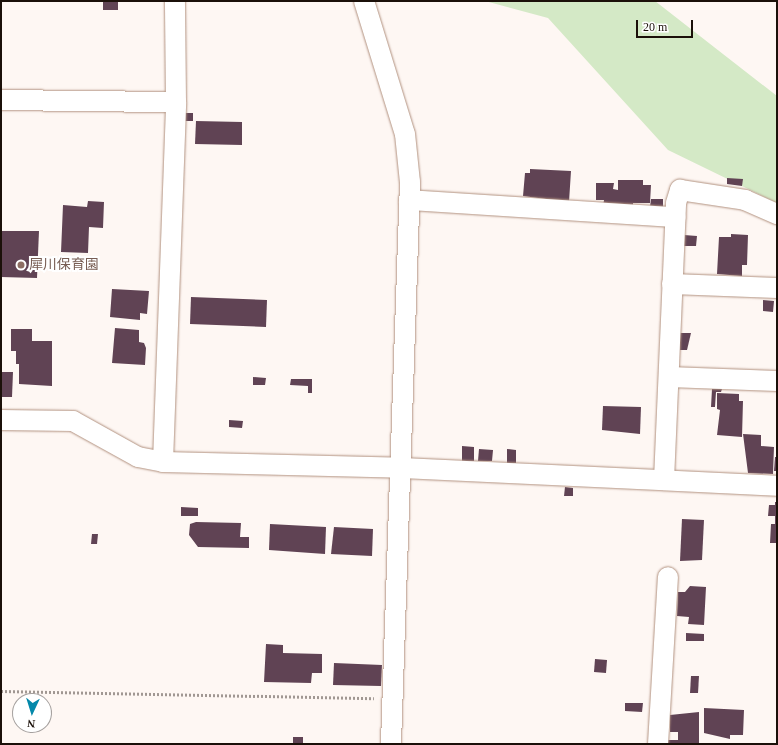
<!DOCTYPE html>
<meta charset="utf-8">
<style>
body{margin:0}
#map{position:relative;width:778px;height:745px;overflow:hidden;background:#fef7f3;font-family:"Times New Roman","Noto Sans JP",serif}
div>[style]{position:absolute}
.green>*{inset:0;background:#d4e9c6}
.building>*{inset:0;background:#604354}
.path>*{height:2.5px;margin-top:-1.25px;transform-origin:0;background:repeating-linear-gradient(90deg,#a09792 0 2px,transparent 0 4px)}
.roads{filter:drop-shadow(0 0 1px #b29280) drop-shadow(0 0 1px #b29280)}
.minor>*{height:20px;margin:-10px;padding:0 10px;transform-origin:10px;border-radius:10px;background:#fff}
.dots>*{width:11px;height:11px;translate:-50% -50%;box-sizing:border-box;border:2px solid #fff;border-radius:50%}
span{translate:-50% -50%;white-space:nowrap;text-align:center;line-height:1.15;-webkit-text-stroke:4px #fff;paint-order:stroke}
.education-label{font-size:14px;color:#785e54}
.left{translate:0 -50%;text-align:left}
.frame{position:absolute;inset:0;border:2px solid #1b1009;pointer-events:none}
.north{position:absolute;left:12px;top:693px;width:40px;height:40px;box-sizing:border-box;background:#fff;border:1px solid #a49f9d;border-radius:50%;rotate:184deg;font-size:11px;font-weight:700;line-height:16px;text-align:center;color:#1b1009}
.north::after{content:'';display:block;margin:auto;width:14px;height:18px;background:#0488aa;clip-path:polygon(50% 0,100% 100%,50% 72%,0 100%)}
.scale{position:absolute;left:636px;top:20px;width:57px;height:18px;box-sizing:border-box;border:2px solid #1b1009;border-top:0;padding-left:5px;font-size:12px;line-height:14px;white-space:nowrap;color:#1b1009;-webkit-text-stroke:3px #fff;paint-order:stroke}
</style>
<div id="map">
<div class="green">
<i style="clip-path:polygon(485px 1px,655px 1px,777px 96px,777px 203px,668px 150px,548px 18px)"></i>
</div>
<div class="building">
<i style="clip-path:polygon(103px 1px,118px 1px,118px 10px,103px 10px)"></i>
<i style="clip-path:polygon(185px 113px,193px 113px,193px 121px,185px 121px)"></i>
<i style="clip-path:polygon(196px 121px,242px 122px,242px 145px,195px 144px)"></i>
<i style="clip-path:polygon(530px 169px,571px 171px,569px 202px,523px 196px,525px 173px,530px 173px)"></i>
<i style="clip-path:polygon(727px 178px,743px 179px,742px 186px,727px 184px)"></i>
<i style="clip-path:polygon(618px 180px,643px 180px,643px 185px,651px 185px,650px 203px,633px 203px,633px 207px,603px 206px,604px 200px,596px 200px,596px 183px,614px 183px,613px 189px,618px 190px)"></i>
<i style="clip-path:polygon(651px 199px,663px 199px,663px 207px,650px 207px)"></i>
<i style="clip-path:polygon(88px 201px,104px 202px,103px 228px,89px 227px,88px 253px,61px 252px,63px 205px,87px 207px)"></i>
<i style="clip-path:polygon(1px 231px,39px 231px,37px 278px,1px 277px)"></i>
<i style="clip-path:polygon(731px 234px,748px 235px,747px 265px,742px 265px,742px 276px,717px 274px,719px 237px,731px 237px)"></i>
<i style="clip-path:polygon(684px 235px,697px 236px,696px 246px,683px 246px)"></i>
<i style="clip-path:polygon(112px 289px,149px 291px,147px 314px,140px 313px,140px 320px,110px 317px)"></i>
<i style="clip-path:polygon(191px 297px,267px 300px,266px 327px,190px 324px)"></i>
<i style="clip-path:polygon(763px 300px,774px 301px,773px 312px,763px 311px)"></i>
<i style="clip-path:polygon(115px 328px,139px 330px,139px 342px,144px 343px,146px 348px,145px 365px,112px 363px)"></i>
<i style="clip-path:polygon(11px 329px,32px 329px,32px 341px,52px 341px,52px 386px,19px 384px,19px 364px,16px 364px,16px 351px,11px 351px)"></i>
<i style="clip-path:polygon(680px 333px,691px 333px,687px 350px,680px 350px)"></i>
<i style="clip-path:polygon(1px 372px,13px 372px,12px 397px,1px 397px)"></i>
<i style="clip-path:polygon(253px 377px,266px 378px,265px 385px,253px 385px)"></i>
<i style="clip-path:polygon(291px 379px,312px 379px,312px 393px,308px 393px,308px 386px,290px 385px)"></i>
<i style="clip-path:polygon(712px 389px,722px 389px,721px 392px,716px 392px,715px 407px,711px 407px)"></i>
<i style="clip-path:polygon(717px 393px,739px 394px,739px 401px,743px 401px,742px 437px,717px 435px,720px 410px,717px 409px)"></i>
<i style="clip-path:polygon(603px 406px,641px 407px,640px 434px,602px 430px)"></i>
<i style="clip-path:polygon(229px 420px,243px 421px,242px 428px,229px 427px)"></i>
<i style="clip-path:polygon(743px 434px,761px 435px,761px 446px,774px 447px,773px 474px,748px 473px)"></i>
<i style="clip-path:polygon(462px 446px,474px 447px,474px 461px,462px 461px)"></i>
<i style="clip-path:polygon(479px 449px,493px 450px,492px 461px,478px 461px)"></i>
<i style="clip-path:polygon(507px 449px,516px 450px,516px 463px,507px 463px)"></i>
<i style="clip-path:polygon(775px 457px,777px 457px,777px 471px,774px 471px)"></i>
<i style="clip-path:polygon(565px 487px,573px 488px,573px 496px,564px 496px)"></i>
<i style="clip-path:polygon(775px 502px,777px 502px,777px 543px,770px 543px,771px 524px,775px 524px,775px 516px,768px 516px,769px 505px,775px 505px)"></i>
<i style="clip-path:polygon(181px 507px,198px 508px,198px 516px,181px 516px)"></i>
<i style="clip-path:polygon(682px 519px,704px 520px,702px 560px,680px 561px)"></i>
<i style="clip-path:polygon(196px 522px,241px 523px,240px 537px,249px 537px,249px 548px,198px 547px,189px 535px,190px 524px)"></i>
<i style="clip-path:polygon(270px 524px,326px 527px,325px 554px,269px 550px)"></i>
<i style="clip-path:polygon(334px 527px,373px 529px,372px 556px,331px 554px)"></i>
<i style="clip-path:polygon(92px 534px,98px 534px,97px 544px,91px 544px)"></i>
<i style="clip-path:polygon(690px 586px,706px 587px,704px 625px,688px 624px,689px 617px,677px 616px,678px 592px,685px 592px)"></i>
<i style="clip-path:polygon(686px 633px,704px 634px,704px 641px,686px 641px)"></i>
<i style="clip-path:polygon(266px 644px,283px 645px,283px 653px,322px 654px,322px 673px,312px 673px,311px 683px,264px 682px)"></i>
<i style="clip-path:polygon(595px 659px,607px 660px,606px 673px,594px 672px)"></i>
<i style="clip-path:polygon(334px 663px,382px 665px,381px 686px,333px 685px)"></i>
<i style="clip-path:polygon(691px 676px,699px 676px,698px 693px,690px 693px)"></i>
<i style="clip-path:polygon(625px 703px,643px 703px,642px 712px,625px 711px)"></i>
<i style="clip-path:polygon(704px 708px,744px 710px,743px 735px,730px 735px,730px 739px,704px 733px)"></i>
<i style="clip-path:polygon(699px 712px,699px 744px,666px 744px,667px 740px,678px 740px,678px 732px,670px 732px,670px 715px)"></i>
<i style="clip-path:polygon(293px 737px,303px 737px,303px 744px,293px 744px)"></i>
</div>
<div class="path">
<i style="left:1px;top:691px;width:373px;rotate:1.1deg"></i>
</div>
<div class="roads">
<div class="minor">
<i style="left:364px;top:1px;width:139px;rotate:72.9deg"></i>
<i style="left:405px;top:134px;width:48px;rotate:84.1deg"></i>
<i style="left:410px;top:182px;width:562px;rotate:91.94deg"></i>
<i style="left:1px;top:100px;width:175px;rotate:0.7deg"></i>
<i style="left:409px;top:200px;width:267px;rotate:3.7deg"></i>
<i style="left:672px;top:284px;width:105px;rotate:2.2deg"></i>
<i style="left:669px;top:377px;width:108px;rotate:2.1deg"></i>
<i style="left:1px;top:420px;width:72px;rotate:0.8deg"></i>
<i style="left:73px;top:421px;width:74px;rotate:29deg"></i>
<i style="left:138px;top:457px;width:25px;rotate:11deg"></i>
<i style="left:163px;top:462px;width:239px;rotate:1.4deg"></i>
<i style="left:402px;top:468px;width:375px;rotate:2.7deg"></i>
<i style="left:163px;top:462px;width:360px;rotate:-87.9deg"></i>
<i style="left:176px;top:102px;width:101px;rotate:-90.6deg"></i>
<i style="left:664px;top:480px;width:277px;rotate:-87.5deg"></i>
<i style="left:676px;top:203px;width:14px;rotate:-73deg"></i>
<i style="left:680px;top:190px;width:66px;rotate:8.7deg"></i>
<i style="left:745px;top:200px;width:35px;rotate:24deg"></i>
<i style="left:658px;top:744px;width:167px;rotate:-86.6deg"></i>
</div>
</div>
<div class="dots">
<i style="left:21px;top:265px;background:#8d6e63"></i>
</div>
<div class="education-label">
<span class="left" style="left:29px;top:265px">犀川保育園</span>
</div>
<div class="frame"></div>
<div class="north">N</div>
<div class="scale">20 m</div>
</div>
